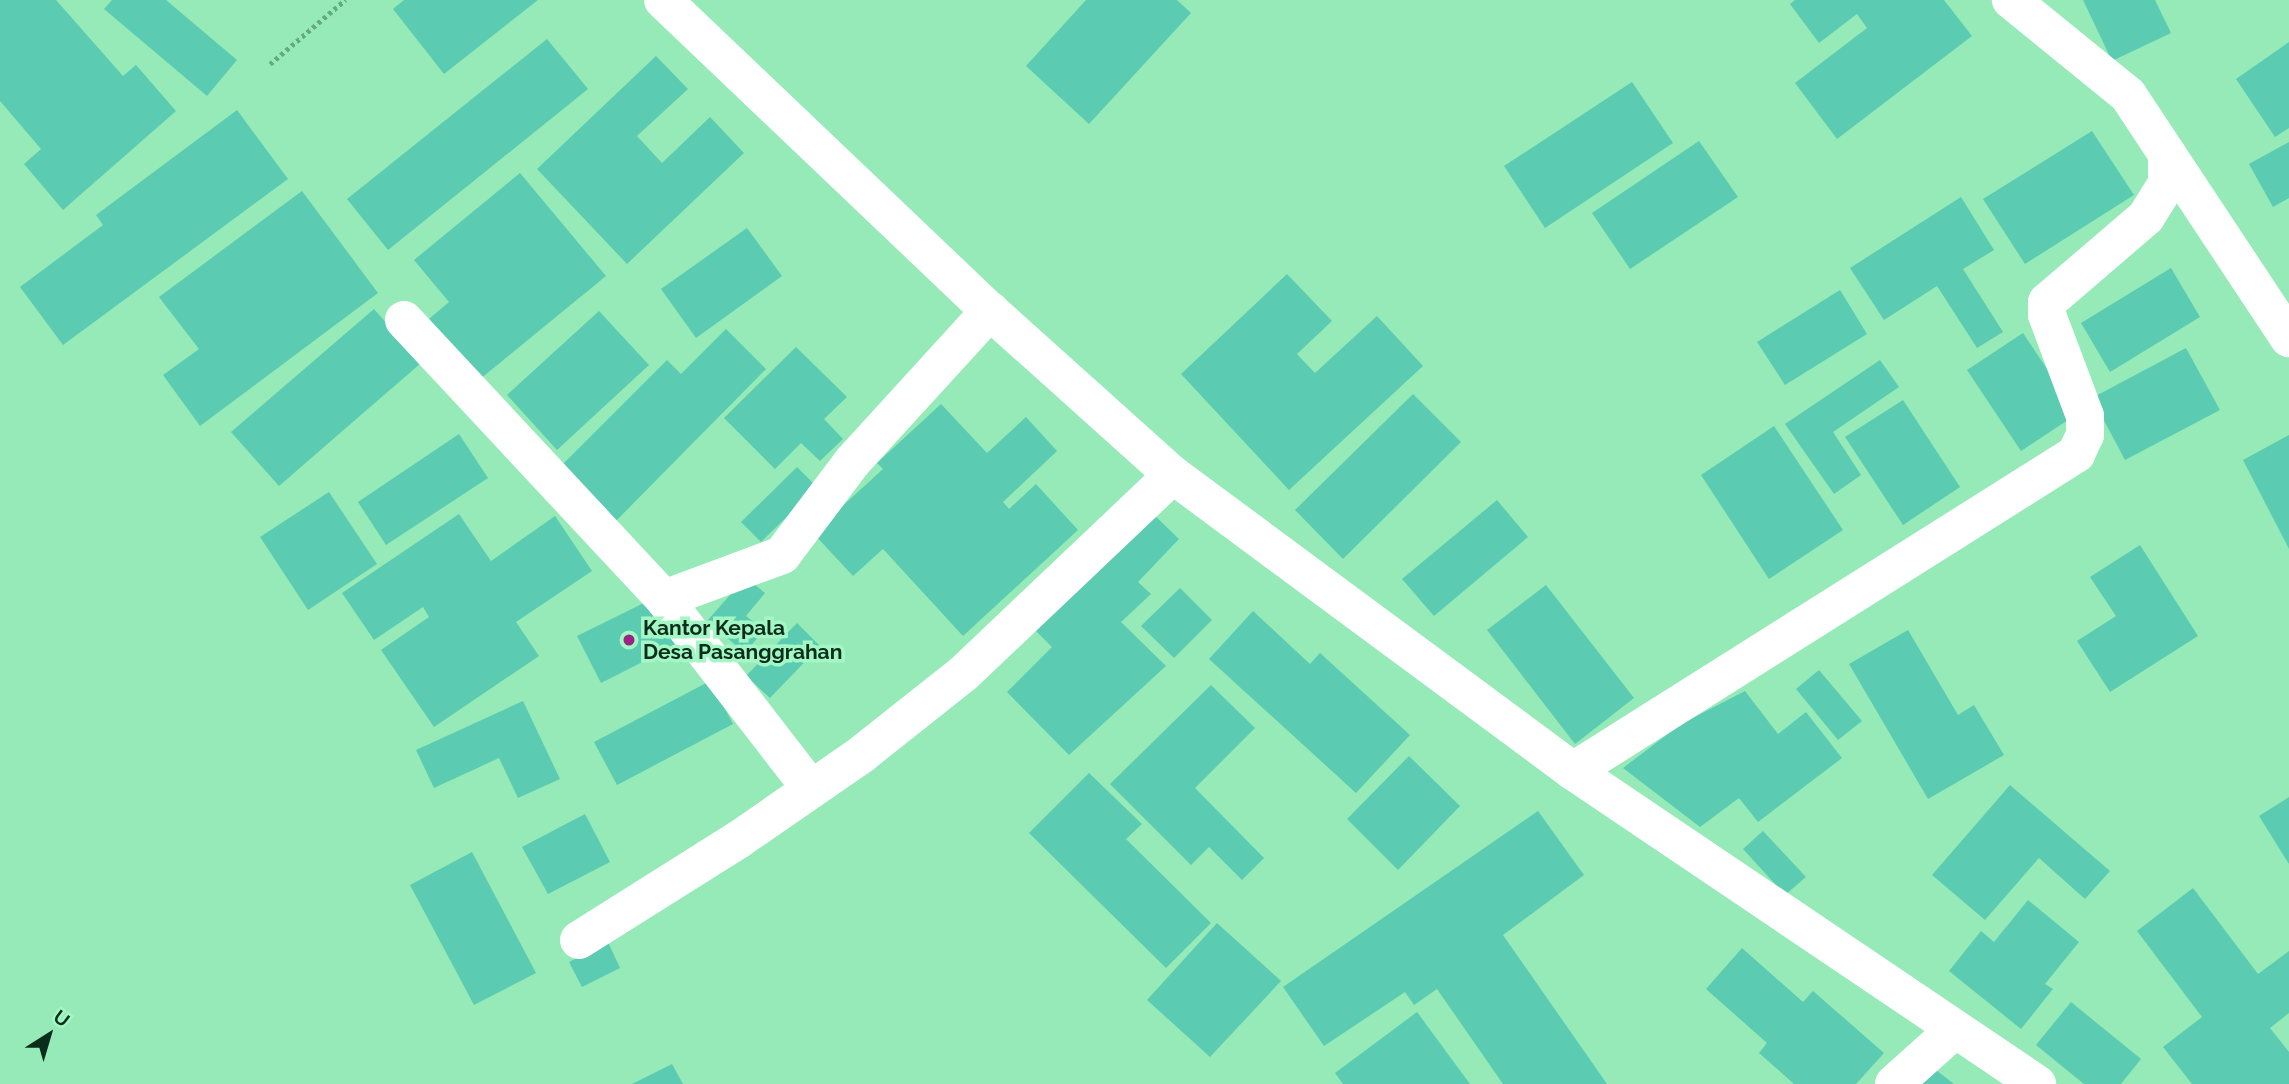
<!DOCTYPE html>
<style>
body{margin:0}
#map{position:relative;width:2289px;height:1084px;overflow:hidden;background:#96eab7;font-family:Raleway,sans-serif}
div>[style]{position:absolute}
.building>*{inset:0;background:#5bcbb2}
.path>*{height:4.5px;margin-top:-2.25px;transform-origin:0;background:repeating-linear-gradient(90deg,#66aa82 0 3.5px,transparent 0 7px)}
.minor>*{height:38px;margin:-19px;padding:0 19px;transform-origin:19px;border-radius:19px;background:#fff}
.dots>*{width:19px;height:19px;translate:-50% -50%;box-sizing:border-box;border:4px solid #a3f7c4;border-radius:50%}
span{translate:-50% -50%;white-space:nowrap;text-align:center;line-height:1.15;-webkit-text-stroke:7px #a3f7c4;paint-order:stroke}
.poi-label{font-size:21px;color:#0a2e1b;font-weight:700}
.left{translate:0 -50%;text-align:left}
.north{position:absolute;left:14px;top:1000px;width:70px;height:70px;-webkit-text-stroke:5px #a3f7c4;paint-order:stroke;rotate:37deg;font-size:19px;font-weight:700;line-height:28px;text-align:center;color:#0a2e1b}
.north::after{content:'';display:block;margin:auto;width:24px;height:32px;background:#0a2e1b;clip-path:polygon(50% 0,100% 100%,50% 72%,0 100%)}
</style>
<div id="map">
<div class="building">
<i style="clip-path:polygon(0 0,56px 0,123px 76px,136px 65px,176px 111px,63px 210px,24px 164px,41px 149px,0 101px)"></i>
<i style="clip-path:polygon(112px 0,166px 0,237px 60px,207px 96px,104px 9px)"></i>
<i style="clip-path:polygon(404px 0,538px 0,444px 74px,393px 9px)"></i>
<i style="clip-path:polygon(1086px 0,1177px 0,1191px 13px,1089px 124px,1026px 66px)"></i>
<i style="clip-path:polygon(1795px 0,1944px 0,1972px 36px,1837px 139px,1795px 83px,1867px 28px,1857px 14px,1819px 43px,1790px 4px)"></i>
<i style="clip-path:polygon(2083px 0,2155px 0,2171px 33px,2112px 61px)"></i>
<i style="clip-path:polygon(547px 39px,588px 89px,388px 250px,347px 199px)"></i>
<i style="clip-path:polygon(2289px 42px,2289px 128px,2275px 137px,2236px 79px)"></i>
<i style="clip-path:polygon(656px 56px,688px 89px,637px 136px,662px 163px,710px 117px,744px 153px,627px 264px,537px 169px)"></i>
<i style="clip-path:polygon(1632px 82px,1673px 143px,1545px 228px,1504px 166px)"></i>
<i style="clip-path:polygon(237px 110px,288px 179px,63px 345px,20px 287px,103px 225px,96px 215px)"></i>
<i style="clip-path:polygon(2092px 131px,2134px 195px,2025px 264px,1983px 199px)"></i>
<i style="clip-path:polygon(1699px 141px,1738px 197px,1630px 269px,1592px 213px)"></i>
<i style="clip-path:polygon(2289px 142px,2289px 198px,2273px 207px,2249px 164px)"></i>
<i style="clip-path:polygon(520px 173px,606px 276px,479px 380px,429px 319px,449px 302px,414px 260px)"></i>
<i style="clip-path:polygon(302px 191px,378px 293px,200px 426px,163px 375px,199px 349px,159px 297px)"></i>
<i style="clip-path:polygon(1961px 197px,1994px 250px,1963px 269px,2003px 332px,1977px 348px,1937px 286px,1884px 320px,1850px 268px)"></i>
<i style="clip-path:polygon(747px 228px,782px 276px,696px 338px,661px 289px)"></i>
<i style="clip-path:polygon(2171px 268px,2200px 317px,2110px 372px,2081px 323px)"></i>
<i style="clip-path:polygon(1287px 274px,1332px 321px,1297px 354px,1315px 373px,1377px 316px,1423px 366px,1289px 490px,1181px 374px)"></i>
<i style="clip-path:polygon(1840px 290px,1867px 334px,1785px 385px,1757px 342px)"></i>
<i style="clip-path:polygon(374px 309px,421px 363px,279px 486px,231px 432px)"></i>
<i style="clip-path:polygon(599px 311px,649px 365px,557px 450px,507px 395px)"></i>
<i style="clip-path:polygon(726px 329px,766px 369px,610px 527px,555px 472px,667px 360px,681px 374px)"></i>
<i style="clip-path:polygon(2023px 333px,2077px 414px,2021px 451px,1967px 370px)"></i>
<i style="clip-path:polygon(796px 347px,847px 397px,824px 419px,843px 439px,820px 461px,801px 443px,775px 469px,724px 418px)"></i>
<i style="clip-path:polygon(2186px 348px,2220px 410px,2125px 460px,2092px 398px)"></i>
<i style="clip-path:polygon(1880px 360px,1899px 387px,1833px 432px,1861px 475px,1834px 494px,1785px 424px)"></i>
<i style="clip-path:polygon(1413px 394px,1461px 442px,1343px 559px,1295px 510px)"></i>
<i style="clip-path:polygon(1903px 400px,1960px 487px,1903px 525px,1845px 437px)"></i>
<i style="clip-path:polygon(941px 404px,987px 453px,1026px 417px,1057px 451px,1003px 502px,1009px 509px,1036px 484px,1078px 530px,963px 636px,883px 549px,853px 576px,813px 533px,883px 469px,877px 463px)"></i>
<i style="clip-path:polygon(1774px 426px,1843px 530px,1769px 579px,1701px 475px)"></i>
<i style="clip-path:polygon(459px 434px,488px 478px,386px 545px,358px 502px)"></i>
<i style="clip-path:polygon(2289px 435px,2289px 549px,2243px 460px)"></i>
<i style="clip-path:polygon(797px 467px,817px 487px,761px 542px,741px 522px)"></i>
<i style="clip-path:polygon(329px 492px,377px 564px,308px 610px,260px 537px)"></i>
<i style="clip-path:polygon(1497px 500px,1528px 537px,1434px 616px,1402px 579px)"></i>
<i style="clip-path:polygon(1149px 510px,1179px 539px,1138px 582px,1151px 594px,1121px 622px,1166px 666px,1069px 755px,1007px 692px,1052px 647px,1032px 627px)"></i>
<i style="clip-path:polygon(459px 514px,491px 561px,555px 516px,592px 571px,516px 622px,539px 656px,434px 727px,381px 650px,429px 617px,423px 607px,374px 640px,342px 593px)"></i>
<i style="clip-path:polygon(2140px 545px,2198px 636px,2110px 692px,2077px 641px,2116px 616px,2090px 577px)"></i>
<i style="clip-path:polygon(746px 577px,765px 593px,746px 616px,764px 630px,745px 653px,707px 621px)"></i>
<i style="clip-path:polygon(1546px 585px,1634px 698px,1575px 744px,1487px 630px)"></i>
<i style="clip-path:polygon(1180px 588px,1212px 620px,1174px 658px,1141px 626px)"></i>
<i style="clip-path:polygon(658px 596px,680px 643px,601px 683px,577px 636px)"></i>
<i style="clip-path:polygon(1253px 611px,1310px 664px,1320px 653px,1410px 735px,1356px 793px,1209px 659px)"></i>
<i style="clip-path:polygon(797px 623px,820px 646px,770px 698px,746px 676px)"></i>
<i style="clip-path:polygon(1908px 630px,1958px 715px,1974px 705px,2004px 755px,1928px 799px,1849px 664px)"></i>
<i style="clip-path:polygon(1819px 670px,1862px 721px,1838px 740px,1796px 689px)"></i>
<i style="clip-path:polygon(710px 681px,733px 724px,617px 785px,594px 742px)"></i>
<i style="clip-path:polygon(1211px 685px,1255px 728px,1195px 788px,1264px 858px,1242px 880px,1209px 847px,1191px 865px,1110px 784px)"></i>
<i style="clip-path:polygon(1745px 691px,1778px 734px,1806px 712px,1842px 758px,1758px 822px,1739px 798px,1700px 827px,1623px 768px,1681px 724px)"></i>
<i style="clip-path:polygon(523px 701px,560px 779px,518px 798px,499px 758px,434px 788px,416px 750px)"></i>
<i style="clip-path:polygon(1409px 756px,1460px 806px,1398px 870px,1347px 819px)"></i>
<i style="clip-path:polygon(1089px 773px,1142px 824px,1126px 839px,1211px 923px,1166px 968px,1029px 833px)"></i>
<i style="clip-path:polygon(2010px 785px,2110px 871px,2085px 899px,2039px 858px,1985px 920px,1932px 875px)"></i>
<i style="clip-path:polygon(2289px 797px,2289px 864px,2259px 816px)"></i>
<i style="clip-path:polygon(1538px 811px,1584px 875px,1503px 935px,1607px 1084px,1503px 1084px,1437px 989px,1414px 1005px,1405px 992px,1324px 1046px,1283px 987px)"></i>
<i style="clip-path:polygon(585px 814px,610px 862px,548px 894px,522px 847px)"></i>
<i style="clip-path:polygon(1763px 831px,1806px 877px,1785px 895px,1743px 849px)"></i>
<i style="clip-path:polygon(472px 852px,536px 973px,474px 1005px,410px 885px)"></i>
<i style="clip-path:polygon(2193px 888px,2258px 974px,2289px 951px,2289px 1013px,2270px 1028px,2289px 1052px,2289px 1084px,2192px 1084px,2163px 1047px,2202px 1017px,2137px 931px)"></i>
<i style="clip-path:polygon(2028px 900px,2079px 942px,2045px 984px,2053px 989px,2021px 1029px,1949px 971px,1981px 931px,1994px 942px)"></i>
<i style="clip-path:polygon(1217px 923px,1281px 981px,1210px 1057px,1147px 1000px)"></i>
<i style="clip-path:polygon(608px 942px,620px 968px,582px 987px,569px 962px)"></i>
<i style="clip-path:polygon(1742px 948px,1803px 1002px,1813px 991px,1884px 1053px,1856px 1084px,1794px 1084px,1759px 1053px,1767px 1043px,1706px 989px)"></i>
<i style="clip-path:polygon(2071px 1002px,2141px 1059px,2121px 1084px,2084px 1084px,2036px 1045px)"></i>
<i style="clip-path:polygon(1417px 1012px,1470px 1084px,1343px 1084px,1335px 1073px)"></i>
<i style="clip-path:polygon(672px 1064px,683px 1084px,632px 1084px)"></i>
<i style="clip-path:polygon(1928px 1064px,1954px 1084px,1913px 1084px)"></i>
</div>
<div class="path">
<i style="left:270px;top:64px;width:99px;rotate:-40.5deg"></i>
</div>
<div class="minor">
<i style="left:663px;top:0;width:451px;rotate:43.6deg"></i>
<i style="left:990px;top:311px;width:246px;rotate:41.9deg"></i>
<i style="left:1173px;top:475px;width:498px;rotate:36.5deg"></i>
<i style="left:1573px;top:771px;width:560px;rotate:34deg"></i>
<i style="left:2167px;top:154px;width:221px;rotate:56.5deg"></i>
<i style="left:404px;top:320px;width:381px;rotate:47deg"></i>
<i style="left:1573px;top:771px;width:595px;rotate:-32.22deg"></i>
<i style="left:2076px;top:454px;width:21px;rotate:-65deg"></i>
<i style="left:2085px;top:435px;width:19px;rotate:-90deg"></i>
<i style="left:2085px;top:416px;width:108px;rotate:-110.6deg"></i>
<i style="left:2047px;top:315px;width:13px;rotate:-90deg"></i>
<i style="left:2047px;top:302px;width:130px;rotate:-40.6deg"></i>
<i style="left:2146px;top:217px;width:39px;rotate:-58deg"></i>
<i style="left:2167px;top:184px;width:30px;rotate:-90deg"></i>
<i style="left:2167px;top:154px;width:71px;rotate:-123.5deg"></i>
<i style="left:2128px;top:95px;width:151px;rotate:-140.9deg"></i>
<i style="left:811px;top:789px;width:240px;rotate:-127.7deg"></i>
<i style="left:664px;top:599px;width:126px;rotate:-20.4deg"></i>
<i style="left:782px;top:555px;width:116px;rotate:-53deg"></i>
<i style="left:852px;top:462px;width:205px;rotate:-47.6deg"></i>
<i style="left:579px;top:940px;width:188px;rotate:-32.2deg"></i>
<i style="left:738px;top:840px;width:151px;rotate:-34.7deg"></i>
<i style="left:862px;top:754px;width:129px;rotate:-38.4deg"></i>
<i style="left:963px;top:674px;width:289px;rotate:-43.5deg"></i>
<i style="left:1894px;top:1084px;width:79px;rotate:-41.9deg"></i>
</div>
<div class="dots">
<i style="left:629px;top:640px;background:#982583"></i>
</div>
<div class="poi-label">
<span class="left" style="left:643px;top:640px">Kantor Kepala<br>Desa Pasanggrahan</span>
</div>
<div class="north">U</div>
</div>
